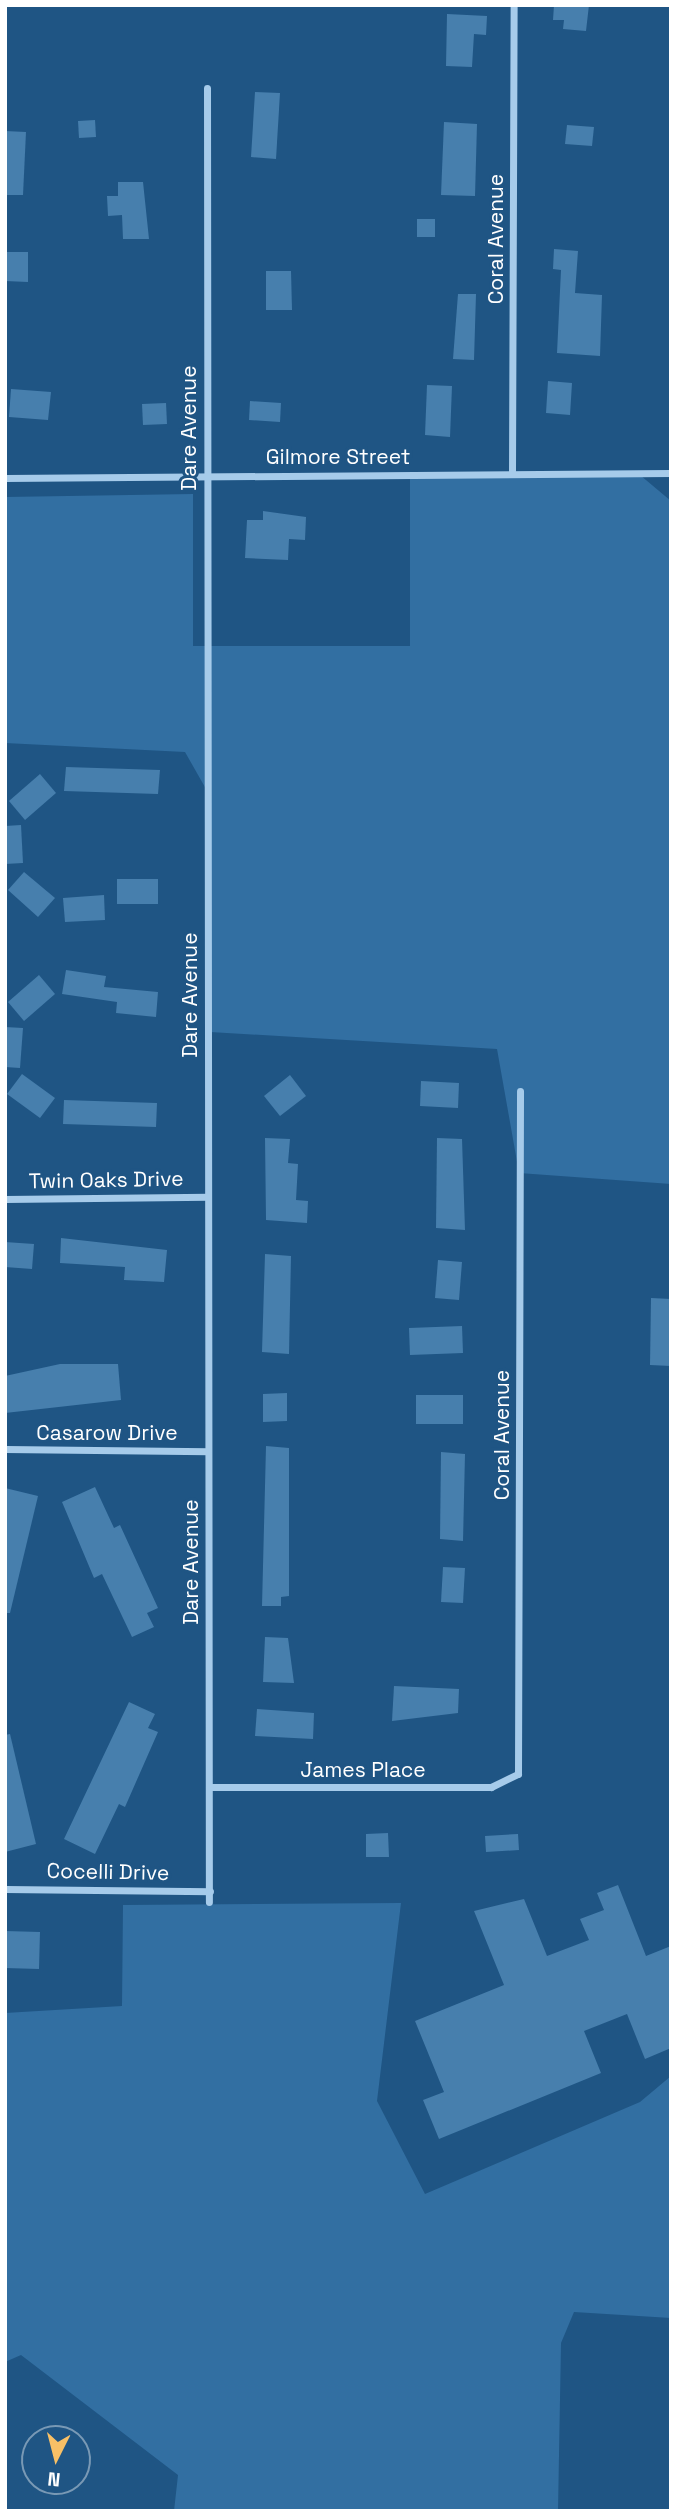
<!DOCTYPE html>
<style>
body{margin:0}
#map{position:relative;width:676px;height:2516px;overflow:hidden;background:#1f5584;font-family:"Space Grotesk",sans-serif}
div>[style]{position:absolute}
.green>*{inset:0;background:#326fa2}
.building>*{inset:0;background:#477fad}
.street>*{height:7px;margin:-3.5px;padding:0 3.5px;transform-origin:3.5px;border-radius:3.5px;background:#a6cbea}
span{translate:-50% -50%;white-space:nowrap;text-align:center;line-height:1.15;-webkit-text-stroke:6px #1f5584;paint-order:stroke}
.street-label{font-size:21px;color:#fff}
.frame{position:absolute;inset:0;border:7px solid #fff;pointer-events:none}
.north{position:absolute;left:21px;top:2425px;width:70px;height:70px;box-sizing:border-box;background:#1f5584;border:2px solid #7999b5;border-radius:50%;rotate:186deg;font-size:19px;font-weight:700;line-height:28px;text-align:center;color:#fff}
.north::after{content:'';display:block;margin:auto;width:24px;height:32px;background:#f8c066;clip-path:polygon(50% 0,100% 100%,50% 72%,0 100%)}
</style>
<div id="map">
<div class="green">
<i style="clip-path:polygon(410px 475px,640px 475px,671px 501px,671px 1184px,519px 1173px,497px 1049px,210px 1032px,210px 796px,185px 752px,5px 743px,5px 497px,193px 494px,193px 646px,410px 646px)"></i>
<i style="clip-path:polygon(401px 1903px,377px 2101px,425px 2194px,640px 2102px,671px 2076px,671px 2318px,574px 2312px,561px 2343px,558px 2511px,174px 2511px,178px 2475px,21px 2355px,5px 2362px,5px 2013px,122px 2006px,123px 1905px)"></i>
</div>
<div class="building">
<i style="clip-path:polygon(554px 5px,589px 5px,586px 31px,563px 29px,564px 20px,553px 20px)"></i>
<i style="clip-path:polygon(447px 14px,487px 16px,486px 35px,474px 34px,472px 67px,446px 66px)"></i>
<i style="clip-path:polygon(255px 92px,280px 93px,276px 159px,251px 157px)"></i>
<i style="clip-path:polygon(95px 120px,96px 137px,79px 138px,78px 121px)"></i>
<i style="clip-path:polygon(444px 122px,477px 124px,475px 196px,441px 195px)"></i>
<i style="clip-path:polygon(567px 125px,594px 127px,592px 146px,565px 144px)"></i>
<i style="clip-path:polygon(5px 131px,26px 132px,23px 195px,5px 195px)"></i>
<i style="clip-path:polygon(118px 182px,143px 182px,149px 239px,123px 239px,122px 215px,108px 216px,107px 196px,118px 196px)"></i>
<i style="clip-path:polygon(417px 219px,435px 219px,435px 237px,417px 237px)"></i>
<i style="clip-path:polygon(554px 249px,578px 251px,575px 293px,602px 295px,600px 356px,557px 353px,561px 270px,553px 269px)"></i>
<i style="clip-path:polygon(5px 252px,28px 252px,28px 282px,5px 281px)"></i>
<i style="clip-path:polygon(266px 271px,291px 271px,292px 310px,266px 310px)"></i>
<i style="clip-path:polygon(458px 294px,476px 294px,474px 360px,453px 359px)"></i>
<i style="clip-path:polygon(548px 381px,572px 383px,570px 415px,546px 413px)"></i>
<i style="clip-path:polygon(427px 385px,452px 386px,450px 437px,425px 435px)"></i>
<i style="clip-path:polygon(11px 389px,51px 392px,48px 420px,9px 417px)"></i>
<i style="clip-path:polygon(250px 401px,281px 403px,280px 422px,249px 420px)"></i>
<i style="clip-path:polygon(166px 403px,167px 424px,143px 425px,142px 404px)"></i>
<i style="clip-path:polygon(263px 511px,306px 517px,305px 540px,289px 539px,288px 560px,245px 558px,247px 520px,263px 520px)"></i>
<i style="clip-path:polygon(66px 767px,160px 770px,158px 794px,64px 791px)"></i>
<i style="clip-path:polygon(40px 774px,56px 793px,25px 820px,9px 801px)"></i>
<i style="clip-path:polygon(21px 825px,23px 863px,5px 864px,5px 826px)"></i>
<i style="clip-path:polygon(24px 872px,55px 898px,38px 917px,8px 890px)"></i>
<i style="clip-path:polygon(117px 879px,158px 879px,158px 904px,117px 904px)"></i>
<i style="clip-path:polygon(104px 895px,105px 920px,65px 922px,63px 898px)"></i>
<i style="clip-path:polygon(66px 970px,106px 976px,104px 987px,158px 992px,156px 1017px,116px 1013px,117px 1002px,62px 994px)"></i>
<i style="clip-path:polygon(39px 975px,55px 994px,24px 1021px,8px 1002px)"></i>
<i style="clip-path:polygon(5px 1027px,23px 1028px,20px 1068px,5px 1067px)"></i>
<i style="clip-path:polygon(22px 1074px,55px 1098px,40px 1118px,7px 1094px)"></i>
<i style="clip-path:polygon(290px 1075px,306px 1096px,280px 1116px,264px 1096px)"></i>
<i style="clip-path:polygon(421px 1081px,459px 1083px,458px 1108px,420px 1106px)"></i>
<i style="clip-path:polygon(64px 1100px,157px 1103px,156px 1127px,63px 1124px)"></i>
<i style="clip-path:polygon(265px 1138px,290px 1139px,288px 1163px,298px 1164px,296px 1200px,308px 1201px,307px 1223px,266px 1220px)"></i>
<i style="clip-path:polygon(437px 1138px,462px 1139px,465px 1230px,436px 1228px)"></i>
<i style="clip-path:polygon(61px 1238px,167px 1250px,164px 1282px,124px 1280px,125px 1267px,60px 1263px)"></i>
<i style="clip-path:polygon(5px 1242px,34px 1244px,32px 1269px,5px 1267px)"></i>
<i style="clip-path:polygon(265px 1254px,291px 1256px,289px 1354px,262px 1352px)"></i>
<i style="clip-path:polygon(438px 1260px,462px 1262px,459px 1300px,435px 1298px)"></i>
<i style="clip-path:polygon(651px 1298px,671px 1299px,671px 1366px,650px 1365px)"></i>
<i style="clip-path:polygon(462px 1326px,463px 1353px,410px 1355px,409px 1328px)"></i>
<i style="clip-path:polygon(60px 1364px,118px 1364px,121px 1400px,5px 1413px,5px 1376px)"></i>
<i style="clip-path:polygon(287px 1393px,287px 1421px,263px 1422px,263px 1394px)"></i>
<i style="clip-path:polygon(416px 1395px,463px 1395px,463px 1424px,416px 1424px)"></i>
<i style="clip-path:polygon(266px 1446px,289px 1448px,289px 1596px,281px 1597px,281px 1606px,262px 1606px)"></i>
<i style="clip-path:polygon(441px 1452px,465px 1454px,463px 1541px,440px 1539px)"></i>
<i style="clip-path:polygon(95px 1487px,114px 1528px,120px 1525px,158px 1608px,147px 1613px,154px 1627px,132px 1637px,102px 1574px,94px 1578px,62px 1502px)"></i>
<i style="clip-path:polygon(5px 1488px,38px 1496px,10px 1613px,5px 1613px)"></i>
<i style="clip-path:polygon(443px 1567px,465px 1568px,463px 1603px,441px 1602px)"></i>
<i style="clip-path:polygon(265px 1637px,288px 1638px,294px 1683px,263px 1682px)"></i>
<i style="clip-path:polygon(394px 1686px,459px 1689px,458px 1713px,392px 1721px)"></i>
<i style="clip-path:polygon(129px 1702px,155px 1714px,148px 1728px,158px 1732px,125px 1807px,119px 1804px,95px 1854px,64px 1839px)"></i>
<i style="clip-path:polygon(257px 1709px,314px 1713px,313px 1739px,255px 1736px)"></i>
<i style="clip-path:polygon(10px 1734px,36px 1844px,5px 1852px,5px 1735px)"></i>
<i style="clip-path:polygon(388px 1833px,389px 1857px,366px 1857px,366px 1834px)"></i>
<i style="clip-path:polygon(518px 1834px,519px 1850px,486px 1852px,485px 1836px)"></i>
<i style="clip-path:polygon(618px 1885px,646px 1956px,671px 1946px,671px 2048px,645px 2059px,627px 2014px,584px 2031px,601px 2073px,439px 2139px,423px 2100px,444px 2092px,415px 2021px,504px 1985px,474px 1911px,524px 1899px,547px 1956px,589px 1940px,580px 1919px,604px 1910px,597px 1893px)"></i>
<i style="clip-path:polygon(5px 1931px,40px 1932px,39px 1969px,5px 1968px)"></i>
</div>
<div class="street">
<i style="left:207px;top:88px;width:1814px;rotate:89.94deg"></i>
<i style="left:512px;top:473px;width:468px;rotate:-89.8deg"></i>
<i style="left:5px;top:478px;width:666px;rotate:-0.43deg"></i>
<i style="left:5px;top:1199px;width:203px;rotate:-0.6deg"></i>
<i style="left:5px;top:1449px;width:203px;rotate:0.6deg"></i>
<i style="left:209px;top:1787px;width:282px"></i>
<i style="left:491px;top:1787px;width:30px;rotate:-26deg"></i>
<i style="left:518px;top:1774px;width:683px;rotate:-89.83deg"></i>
<i style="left:5px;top:1889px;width:205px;rotate:0.6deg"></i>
</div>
<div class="street-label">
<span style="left:496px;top:239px;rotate:-90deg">Coral Avenue</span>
<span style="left:189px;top:428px;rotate:-90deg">Dare Avenue</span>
<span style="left:338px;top:457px">Gilmore Street</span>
<span style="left:190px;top:995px;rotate:-90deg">Dare Avenue</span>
<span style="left:106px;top:1180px;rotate:-1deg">Twin Oaks Drive</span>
<span style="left:107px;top:1433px">Casarow Drive</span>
<span style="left:502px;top:1435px;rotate:-90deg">Coral Avenue</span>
<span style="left:191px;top:1562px;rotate:-90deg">Dare Avenue</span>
<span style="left:363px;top:1770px">James Place</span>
<span style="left:108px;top:1872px;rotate:1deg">Cocelli Drive</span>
</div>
<div class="frame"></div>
<div class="north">N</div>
</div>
